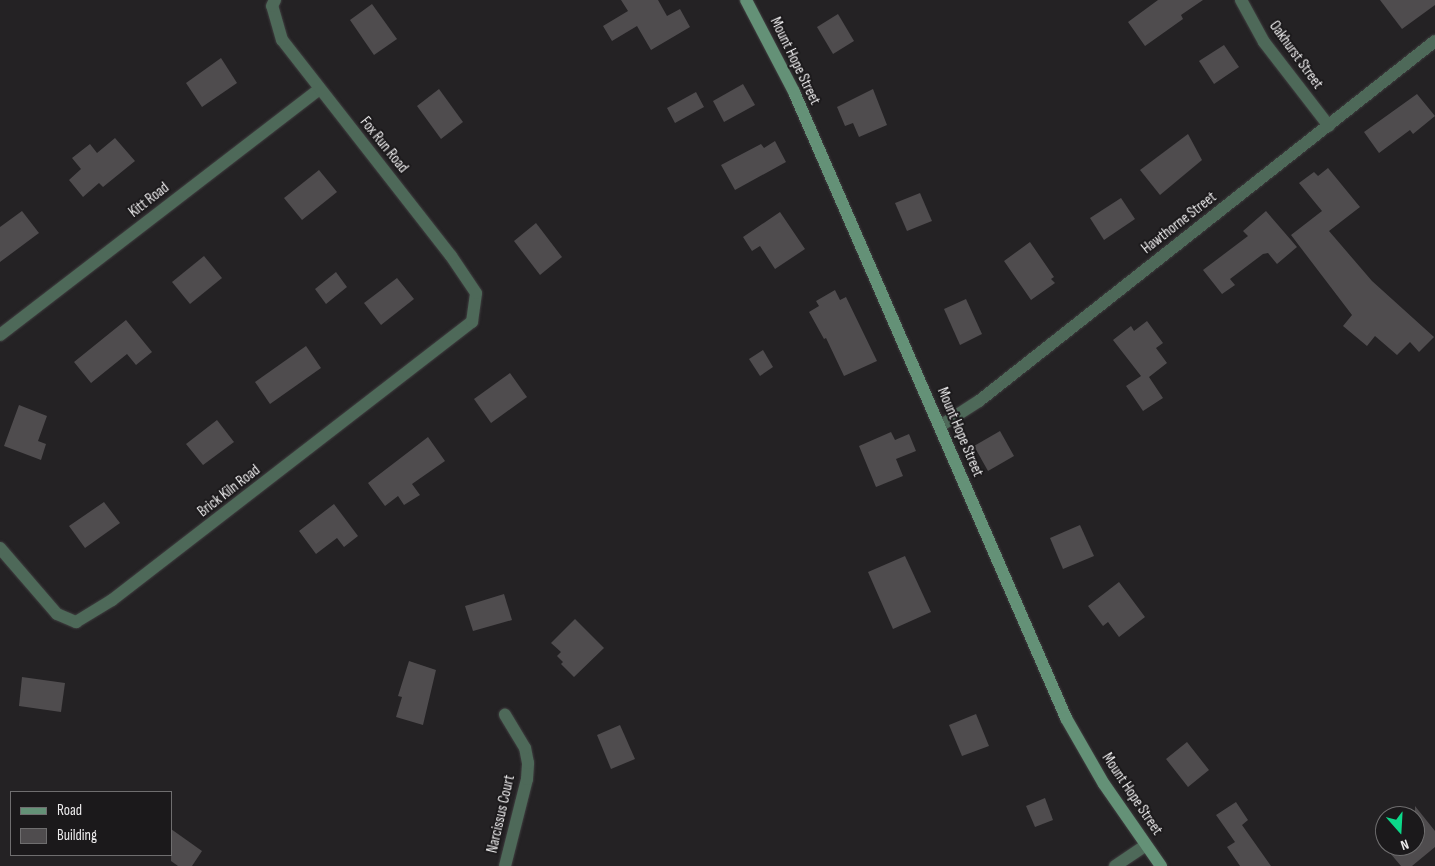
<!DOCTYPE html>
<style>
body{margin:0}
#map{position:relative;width:1435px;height:866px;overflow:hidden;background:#242224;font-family:"Sofia Sans Condensed",sans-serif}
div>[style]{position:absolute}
.building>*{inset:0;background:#4f4c4e}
.roads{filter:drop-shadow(0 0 1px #403e40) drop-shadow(0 0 1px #403e40)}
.street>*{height:12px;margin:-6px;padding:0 6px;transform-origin:6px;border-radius:6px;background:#4e6959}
.secondary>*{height:12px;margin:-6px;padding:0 6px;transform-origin:6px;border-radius:6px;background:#649177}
span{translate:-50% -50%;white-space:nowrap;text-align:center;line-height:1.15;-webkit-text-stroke:4px #1b191b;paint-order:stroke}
.street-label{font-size:15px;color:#eeedee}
.legend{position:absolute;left:10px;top:791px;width:162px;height:65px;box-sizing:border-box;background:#1b191b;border:1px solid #6f6e6f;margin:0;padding:6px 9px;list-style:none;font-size:15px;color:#eeedee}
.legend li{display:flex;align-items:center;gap:10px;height:25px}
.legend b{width:25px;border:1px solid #6f6e6f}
.north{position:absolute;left:1375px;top:806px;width:50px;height:50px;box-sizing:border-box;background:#1b191b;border:1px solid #6f6e6f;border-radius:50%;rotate:161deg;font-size:14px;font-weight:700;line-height:20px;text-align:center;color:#eeedee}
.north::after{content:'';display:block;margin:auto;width:18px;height:22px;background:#0cd98a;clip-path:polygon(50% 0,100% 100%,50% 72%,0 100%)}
</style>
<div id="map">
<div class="building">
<i style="clip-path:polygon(621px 0,658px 0,667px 16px,680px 9px,690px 27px,651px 50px,637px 26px,612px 41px,603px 26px,628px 11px)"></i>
<i style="clip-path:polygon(1158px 0,1203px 0,1181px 15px,1183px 19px,1145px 46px,1128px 22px)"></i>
<i style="clip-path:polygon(1380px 0,1435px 0,1435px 5px,1402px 29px)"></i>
<i style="clip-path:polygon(372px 4px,397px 39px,374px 55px,350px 20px)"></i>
<i style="clip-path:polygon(838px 14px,854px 41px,833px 54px,817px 27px)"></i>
<i style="clip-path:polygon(1224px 45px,1239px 67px,1214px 84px,1199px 61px)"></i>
<i style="clip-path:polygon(221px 58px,237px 83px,202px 107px,186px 83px)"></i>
<i style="clip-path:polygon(743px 84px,755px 105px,724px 122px,713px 101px)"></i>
<i style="clip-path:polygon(439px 89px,463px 122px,441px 139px,417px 106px)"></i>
<i style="clip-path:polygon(873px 89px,887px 125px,859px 137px,853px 123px,845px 126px,837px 107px)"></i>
<i style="clip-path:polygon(696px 92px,704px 107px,675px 123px,667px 108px)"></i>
<i style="clip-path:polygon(1417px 94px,1435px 116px,1413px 134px,1410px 130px,1379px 153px,1364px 132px)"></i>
<i style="clip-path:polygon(1188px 134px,1202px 160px,1160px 195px,1140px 170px)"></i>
<i style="clip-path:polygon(115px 138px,135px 161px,103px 187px,99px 183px,83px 197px,69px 180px,81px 169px,72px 158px,90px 144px,97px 153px)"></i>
<i style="clip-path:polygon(775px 141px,786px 162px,735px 190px,721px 165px,761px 144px,764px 148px)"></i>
<i style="clip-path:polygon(1328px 168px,1360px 207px,1329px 231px,1372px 281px,1434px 337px,1419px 352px,1410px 342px,1397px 355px,1375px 336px,1367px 346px,1343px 326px,1352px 315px,1291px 235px,1322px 211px,1299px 183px,1314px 172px,1318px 176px)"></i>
<i style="clip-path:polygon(319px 170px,337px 192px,302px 220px,284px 198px)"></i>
<i style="clip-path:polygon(920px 193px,932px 221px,907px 231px,895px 203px)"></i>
<i style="clip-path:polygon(1121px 198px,1135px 219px,1104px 240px,1090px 218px)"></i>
<i style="clip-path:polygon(22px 211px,39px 233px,0 262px,0 227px)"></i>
<i style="clip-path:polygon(1266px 211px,1297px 247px,1277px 264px,1268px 253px,1263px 254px,1230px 279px,1235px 285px,1222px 294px,1203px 270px,1248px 236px,1243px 231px)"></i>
<i style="clip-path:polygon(780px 212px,805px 249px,775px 269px,760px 246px,752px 251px,743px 237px)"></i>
<i style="clip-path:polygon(536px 223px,562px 257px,540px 275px,514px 241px)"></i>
<i style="clip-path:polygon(1030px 242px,1054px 277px,1051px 279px,1055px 283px,1031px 300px,1004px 261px)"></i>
<i style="clip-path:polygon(204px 256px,222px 278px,190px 304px,172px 282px)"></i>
<i style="clip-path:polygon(336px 272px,347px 287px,326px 304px,315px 289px)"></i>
<i style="clip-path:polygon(397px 278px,414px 299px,381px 325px,364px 303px)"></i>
<i style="clip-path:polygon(835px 290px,840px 300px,846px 297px,877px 361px,844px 376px,826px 338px,824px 339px,809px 312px,819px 306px,816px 301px)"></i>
<i style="clip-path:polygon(966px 299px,982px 334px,960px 345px,944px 309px)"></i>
<i style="clip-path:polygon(126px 320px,152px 352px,136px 365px,127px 354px,91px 383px,74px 362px)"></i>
<i style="clip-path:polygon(1147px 321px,1163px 343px,1156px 348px,1167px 363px,1149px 377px,1163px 398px,1143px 411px,1126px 386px,1141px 376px,1113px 340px,1131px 326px,1134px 331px)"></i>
<i style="clip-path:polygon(306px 346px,321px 368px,270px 404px,255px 382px)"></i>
<i style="clip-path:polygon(763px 350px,773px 367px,760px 376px,749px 359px)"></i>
<i style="clip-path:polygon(510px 373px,527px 397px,491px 423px,474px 399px)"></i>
<i style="clip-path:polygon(19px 405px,47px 416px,38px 441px,46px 444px,41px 460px,4px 446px)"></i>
<i style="clip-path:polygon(217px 420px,234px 442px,203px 465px,186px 444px)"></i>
<i style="clip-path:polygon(1000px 431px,1014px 456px,988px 471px,974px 446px)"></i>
<i style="clip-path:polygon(891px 432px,895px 440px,909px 434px,916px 451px,896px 459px,903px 476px,876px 487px,859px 446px)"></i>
<i style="clip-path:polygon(428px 437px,445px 461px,412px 484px,420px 495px,404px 505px,398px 496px,385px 506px,368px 483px)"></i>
<i style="clip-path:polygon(104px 502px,120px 523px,85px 548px,69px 526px)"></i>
<i style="clip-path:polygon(334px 504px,358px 536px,344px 547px,337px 538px,316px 554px,299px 531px)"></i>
<i style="clip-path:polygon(1080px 525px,1094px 556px,1063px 569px,1050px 538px)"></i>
<i style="clip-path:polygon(905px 556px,931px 612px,893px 629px,868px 572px)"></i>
<i style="clip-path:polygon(1119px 582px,1145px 617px,1119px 637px,1108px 622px,1103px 626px,1088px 606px)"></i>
<i style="clip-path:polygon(504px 594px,512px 620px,473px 631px,465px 606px)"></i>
<i style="clip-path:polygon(575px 619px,604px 648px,574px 677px,561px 664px,563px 662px,557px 656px,561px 652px,551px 643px)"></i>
<i style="clip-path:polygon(409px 661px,436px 670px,423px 725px,396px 717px,402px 697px,398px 696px)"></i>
<i style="clip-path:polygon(22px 677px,65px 683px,61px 712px,19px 706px)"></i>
<i style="clip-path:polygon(976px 714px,989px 746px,962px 756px,949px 725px)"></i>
<i style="clip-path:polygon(620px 725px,635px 759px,611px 769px,597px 735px)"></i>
<i style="clip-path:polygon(1187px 742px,1209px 770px,1188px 787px,1166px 759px)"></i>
<i style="clip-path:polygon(1045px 798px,1053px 820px,1035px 827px,1026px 806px)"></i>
<i style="clip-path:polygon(1236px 802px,1248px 820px,1242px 825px,1271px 866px,1240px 866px,1227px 847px,1235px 842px,1216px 815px)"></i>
<i style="clip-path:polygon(1415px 806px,1435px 831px,1435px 847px,1412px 866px,1401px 866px,1384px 846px,1415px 846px)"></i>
<i style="clip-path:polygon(171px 829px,202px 851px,192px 866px,178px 866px,171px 861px)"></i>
</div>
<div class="roads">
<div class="street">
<i style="left:1241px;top:0;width:48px;rotate:61.3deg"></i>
<i style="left:1264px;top:42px;width:106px;rotate:52.3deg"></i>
<i style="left:0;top:335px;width:401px;rotate:-37.6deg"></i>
<i style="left:940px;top:426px;width:46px;rotate:-32.7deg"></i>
<i style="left:979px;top:401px;width:581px;rotate:-38.29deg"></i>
<i style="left:0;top:548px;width:87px;rotate:49.2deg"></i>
<i style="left:57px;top:614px;width:21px;rotate:23deg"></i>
<i style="left:76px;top:622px;width:42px;rotate:-31.4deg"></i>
<i style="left:112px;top:600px;width:455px;rotate:-37.7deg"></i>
<i style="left:472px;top:322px;width:29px;rotate:-82deg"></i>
<i style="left:476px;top:293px;width:45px;rotate:-124deg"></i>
<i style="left:451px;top:256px;width:274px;rotate:-128deg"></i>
<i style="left:282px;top:40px;width:35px;rotate:-106deg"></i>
<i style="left:272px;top:6px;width:7px;rotate:-63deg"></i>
<i style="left:505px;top:866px;width:90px;rotate:-75.8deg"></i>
<i style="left:527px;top:779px;width:16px;rotate:-86deg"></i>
<i style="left:528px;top:763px;width:15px;rotate:-101deg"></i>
<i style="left:525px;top:748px;width:39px;rotate:-121deg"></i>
<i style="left:1115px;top:866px;width:37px;rotate:-34deg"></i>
</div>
<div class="secondary">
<i style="left:746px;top:0;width:104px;rotate:62.4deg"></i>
<i style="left:794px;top:92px;width:683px;rotate:66.51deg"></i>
<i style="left:1066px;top:718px;width:76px;rotate:60.1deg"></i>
<i style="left:1104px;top:784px;width:100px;rotate:55.2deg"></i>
</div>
</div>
<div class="street-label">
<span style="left:1296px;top:55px;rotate:54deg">Oakhurst Street</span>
<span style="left:795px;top:61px;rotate:64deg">Mount Hope Street</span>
<span style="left:384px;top:145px;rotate:51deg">Fox Run Road</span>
<span style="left:149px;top:200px;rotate:-38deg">Kitt Road</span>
<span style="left:1179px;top:223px;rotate:-38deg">Hawthorne Street</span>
<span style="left:960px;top:432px;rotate:67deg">Mount Hope Street</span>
<span style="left:229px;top:491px;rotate:-38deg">Brick Kiln Road</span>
<span style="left:1132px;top:794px;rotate:56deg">Mount Hope Street</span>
<span style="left:501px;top:814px;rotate:-77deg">Narcissus Court</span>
</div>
<ul class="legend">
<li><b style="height:6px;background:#649177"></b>Road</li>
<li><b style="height:14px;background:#4f4c4e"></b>Building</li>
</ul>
<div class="north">N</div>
</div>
